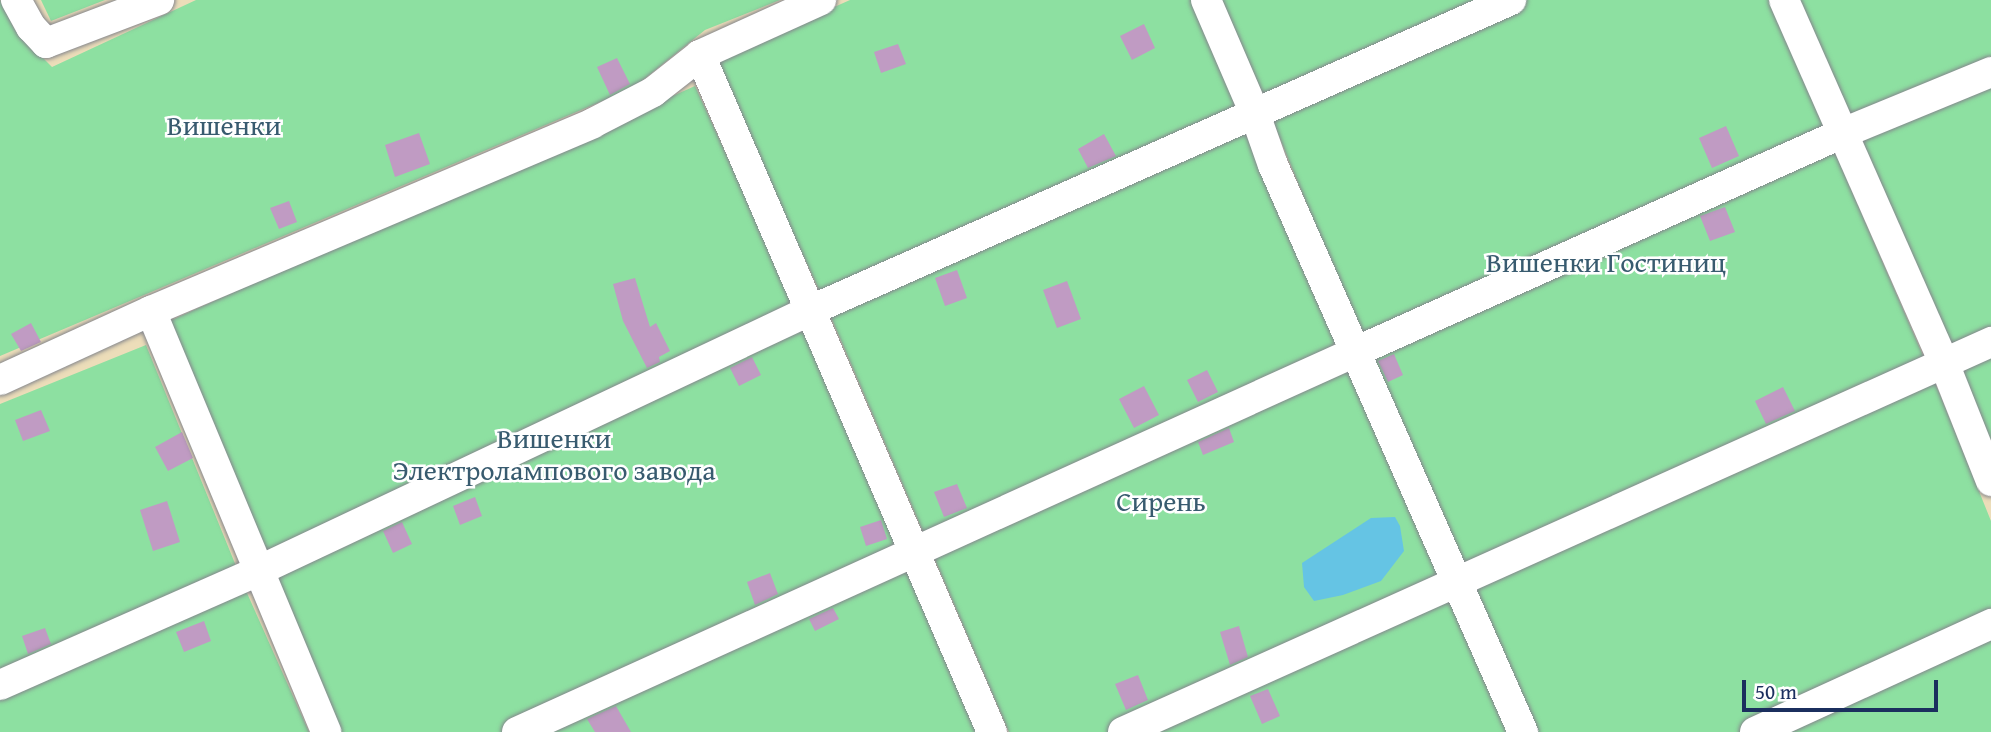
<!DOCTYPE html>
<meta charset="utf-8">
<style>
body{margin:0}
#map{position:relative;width:1991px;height:732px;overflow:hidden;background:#ecddb9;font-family:"Gentium Book Plus",serif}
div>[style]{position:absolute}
.green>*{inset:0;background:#8de0a1}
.water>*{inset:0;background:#65c4e4}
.building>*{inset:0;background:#c09bc3}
.roads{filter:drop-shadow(0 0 2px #84868c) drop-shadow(0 0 2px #84868c)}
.minor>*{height:30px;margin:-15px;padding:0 15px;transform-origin:15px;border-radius:15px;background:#fff}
span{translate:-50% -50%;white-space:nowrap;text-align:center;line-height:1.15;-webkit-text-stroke:5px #fff;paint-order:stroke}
.park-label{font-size:28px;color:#385b6f}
.scale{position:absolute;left:1742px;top:680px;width:196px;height:32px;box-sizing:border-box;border:4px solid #1b2f5e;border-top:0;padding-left:9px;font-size:21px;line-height:24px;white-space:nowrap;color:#1b2f5e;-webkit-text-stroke:5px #fff;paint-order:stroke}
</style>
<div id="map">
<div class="green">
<i style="clip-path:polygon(0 0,15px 30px,52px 67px,196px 0,780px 0,705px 30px,633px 88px,0 356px)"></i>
<i style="clip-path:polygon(41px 0,105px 0,51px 21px)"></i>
<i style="clip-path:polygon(850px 0,1193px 0,1515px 732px,1009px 732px,821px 294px,713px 61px)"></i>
<i style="clip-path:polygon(1218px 0,1769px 0,1941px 397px,1991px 521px,1991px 732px,1533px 732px,1369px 356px,1265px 102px)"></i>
<i style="clip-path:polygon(1793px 0,1991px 0,1991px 464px)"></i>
<i style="clip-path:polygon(695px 86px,795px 305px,980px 732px,335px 732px,165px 323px)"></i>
<i style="clip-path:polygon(146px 345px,247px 593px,309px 732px,0 732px,0 404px)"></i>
</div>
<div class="water">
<i style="clip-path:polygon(1395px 517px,1400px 526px,1404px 551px,1381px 581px,1343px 595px,1314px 601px,1304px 587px,1302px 563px,1371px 518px)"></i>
</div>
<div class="building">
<i style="clip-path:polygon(1144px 24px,1155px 48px,1132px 60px,1120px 36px)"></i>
<i style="clip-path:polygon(898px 44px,906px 64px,881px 73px,874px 52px)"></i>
<i style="clip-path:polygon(617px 58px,630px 84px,610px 95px,597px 67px)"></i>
<i style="clip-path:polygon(1726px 126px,1739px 156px,1712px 168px,1699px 138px)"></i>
<i style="clip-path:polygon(419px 133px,430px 164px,395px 177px,385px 145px)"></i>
<i style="clip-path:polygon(1104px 134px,1116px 156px,1088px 168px,1078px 149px)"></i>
<i style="clip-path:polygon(289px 201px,297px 222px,279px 229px,270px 208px)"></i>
<i style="clip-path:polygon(1725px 207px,1735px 232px,1710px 241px,1700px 216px)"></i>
<i style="clip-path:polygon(957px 270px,967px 298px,945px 306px,935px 278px)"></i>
<i style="clip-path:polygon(635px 278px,650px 327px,656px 323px,670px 351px,659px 357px,660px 362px,647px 368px,623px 321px,613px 284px)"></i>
<i style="clip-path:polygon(1067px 281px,1081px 319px,1057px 328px,1043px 290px)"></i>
<i style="clip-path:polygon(31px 323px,41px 342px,21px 351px,11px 334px)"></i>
<i style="clip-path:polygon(1394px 354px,1403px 375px,1388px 382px,1378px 361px)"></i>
<i style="clip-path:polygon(752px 357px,761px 375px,739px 386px,730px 368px)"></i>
<i style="clip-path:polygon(1207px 370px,1218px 392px,1198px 402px,1187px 380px)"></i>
<i style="clip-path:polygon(1144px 386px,1159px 415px,1134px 428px,1119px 399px)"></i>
<i style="clip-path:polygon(1783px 387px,1795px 411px,1766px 424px,1755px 401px)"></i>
<i style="clip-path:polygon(41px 410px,50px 431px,23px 441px,15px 420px)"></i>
<i style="clip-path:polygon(1229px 428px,1234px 442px,1203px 455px,1198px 442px)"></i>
<i style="clip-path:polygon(182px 432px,193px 458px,168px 471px,155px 447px)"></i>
<i style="clip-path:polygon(957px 484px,967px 508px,944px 517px,934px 492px)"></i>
<i style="clip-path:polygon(475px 497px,482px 516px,460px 525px,453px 506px)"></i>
<i style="clip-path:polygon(167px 501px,180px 542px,153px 551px,140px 510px)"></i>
<i style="clip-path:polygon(881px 520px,887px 539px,866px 546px,860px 527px)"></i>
<i style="clip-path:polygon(402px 522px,412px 544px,393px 553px,383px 531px)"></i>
<i style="clip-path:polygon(770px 573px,778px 594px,755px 605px,747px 582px)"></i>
<i style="clip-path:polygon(833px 608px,839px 619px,815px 631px,809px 619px)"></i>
<i style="clip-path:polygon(204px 621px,211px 641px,184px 652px,176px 632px)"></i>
<i style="clip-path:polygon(1239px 626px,1248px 657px,1230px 665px,1220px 632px)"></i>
<i style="clip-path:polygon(45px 628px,51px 644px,28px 654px,22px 636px)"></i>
<i style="clip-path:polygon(1138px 675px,1148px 700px,1126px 710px,1115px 684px)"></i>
<i style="clip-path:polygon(1268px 689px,1280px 716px,1262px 724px,1250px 696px)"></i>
<i style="clip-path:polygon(616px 706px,631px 732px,595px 732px,587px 719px)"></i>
</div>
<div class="roads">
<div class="minor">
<i style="left:16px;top:0;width:31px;rotate:61deg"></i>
<i style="left:31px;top:27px;width:22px;rotate:47deg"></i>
<i style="left:46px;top:43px;width:121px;rotate:-20.8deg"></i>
<i style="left:1206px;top:0;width:124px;rotate:66.7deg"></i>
<i style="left:1255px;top:114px;width:54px;rotate:70.6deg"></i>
<i style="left:1273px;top:165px;width:620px;rotate:66.21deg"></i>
<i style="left:1784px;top:0;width:397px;rotate:66.2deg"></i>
<i style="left:1944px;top:363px;width:127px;rotate:68.3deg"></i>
<i style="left:700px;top:55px;width:737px;rotate:66.67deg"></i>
<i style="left:151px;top:311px;width:456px;rotate:67.4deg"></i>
<i style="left:0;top:380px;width:166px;rotate:-24.6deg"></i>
<i style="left:151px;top:311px;width:480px;rotate:-23deg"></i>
<i style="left:593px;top:123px;width:68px;rotate:-27.3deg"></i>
<i style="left:653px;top:92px;width:60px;rotate:-38.2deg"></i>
<i style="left:700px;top:55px;width:133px;rotate:-24.4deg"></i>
<i style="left:0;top:685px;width:282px;rotate:-23.8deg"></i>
<i style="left:258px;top:571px;width:609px;rotate:-25.26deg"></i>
<i style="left:809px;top:311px;width:768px;rotate:-23.89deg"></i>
<i style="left:517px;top:732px;width:920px;rotate:-24.39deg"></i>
<i style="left:1355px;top:352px;width:535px;rotate:-24.17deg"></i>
<i style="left:1843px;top:133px;width:160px;rotate:-22.4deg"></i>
<i style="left:1123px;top:732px;width:952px;rotate:-24.19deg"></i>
<i style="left:1755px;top:732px;width:260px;rotate:-24.6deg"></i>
</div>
</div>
<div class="park-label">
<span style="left:224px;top:125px">Вишенки</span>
<span style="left:1606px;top:262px">Вишенки Гостиниц</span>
<span style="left:554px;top:454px">Вишенки<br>Электролампового завода</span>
<span style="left:1161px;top:501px">Сирень</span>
</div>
<div class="scale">50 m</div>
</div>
